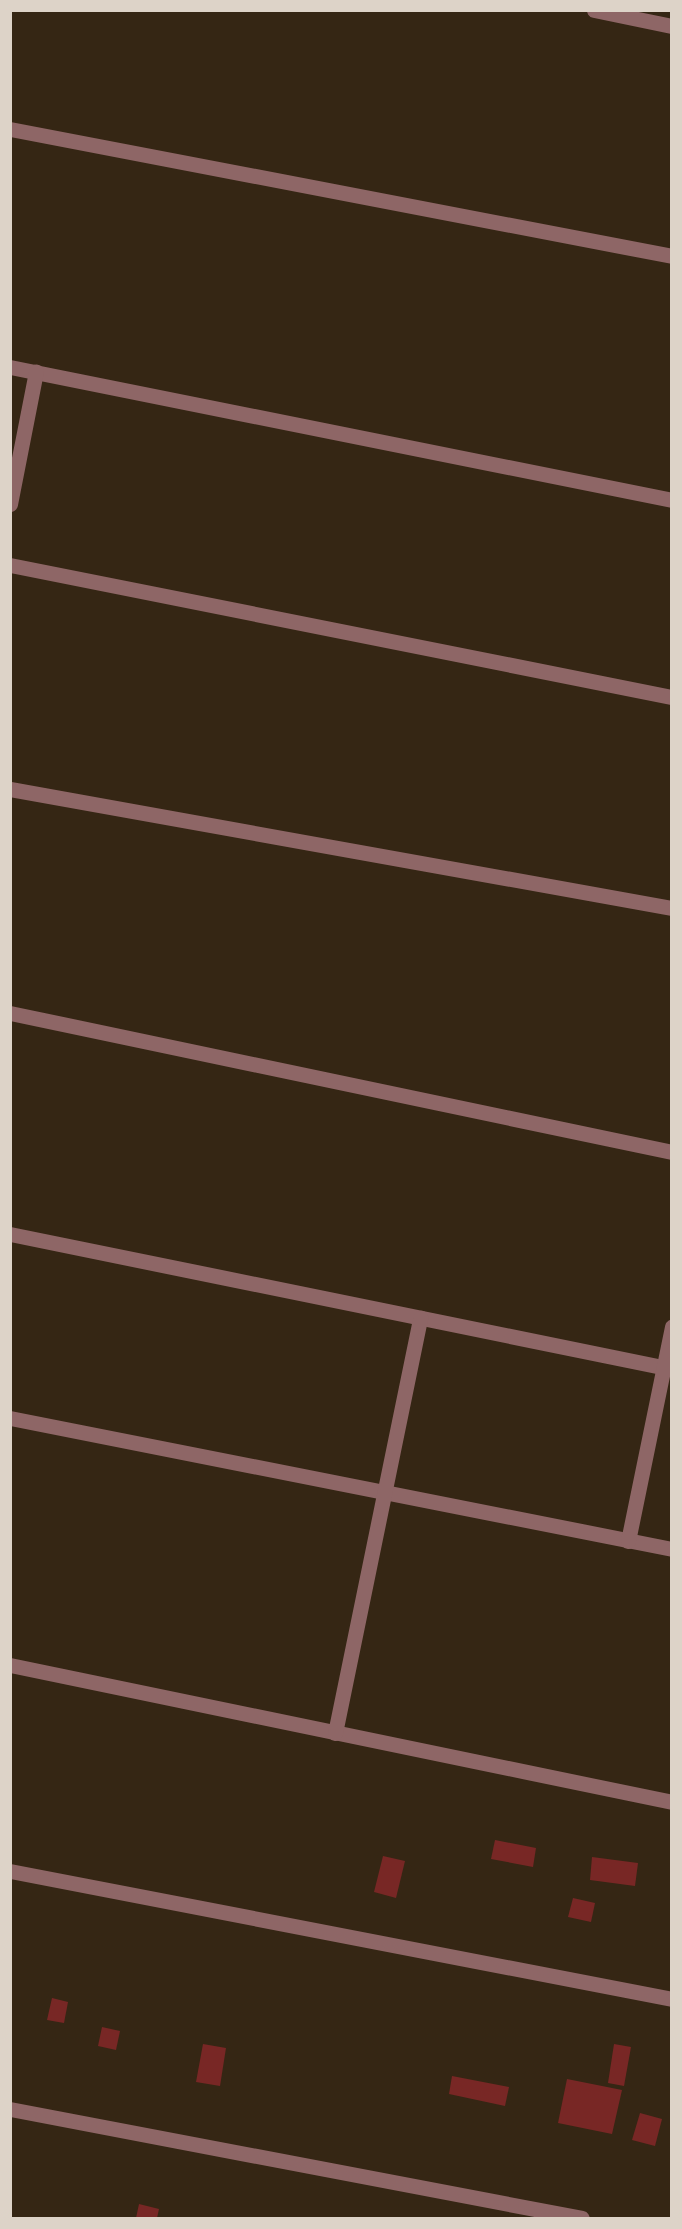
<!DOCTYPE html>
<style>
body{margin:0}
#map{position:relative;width:682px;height:2229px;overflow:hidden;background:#352614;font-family:"Exo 2",sans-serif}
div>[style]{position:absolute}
.building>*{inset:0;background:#782725}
.minor>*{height:15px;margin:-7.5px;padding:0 7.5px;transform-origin:7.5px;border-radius:7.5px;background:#8e6666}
span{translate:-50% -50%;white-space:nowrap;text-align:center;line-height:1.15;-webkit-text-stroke:5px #171009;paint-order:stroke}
.frame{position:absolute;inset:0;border:12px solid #ddd3c8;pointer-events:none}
</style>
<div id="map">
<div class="building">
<i style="clip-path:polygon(495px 1840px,536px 1848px,533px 1867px,491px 1859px)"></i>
<i style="clip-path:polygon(383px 1856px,405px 1861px,396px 1898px,374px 1892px)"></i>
<i style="clip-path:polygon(592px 1857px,638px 1863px,635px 1886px,590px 1880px)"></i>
<i style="clip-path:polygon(573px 1898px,595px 1903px,591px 1922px,568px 1917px)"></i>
<i style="clip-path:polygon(52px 1998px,68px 2002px,64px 2023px,47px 2020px)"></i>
<i style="clip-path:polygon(102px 2027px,120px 2031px,116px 2050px,98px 2046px)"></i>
<i style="clip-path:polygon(203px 2044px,226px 2048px,220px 2086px,196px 2082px)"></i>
<i style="clip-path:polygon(614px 2044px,631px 2047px,624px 2086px,608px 2083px)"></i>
<i style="clip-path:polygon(452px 2076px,509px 2087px,505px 2106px,449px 2094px)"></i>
<i style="clip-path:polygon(567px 2079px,622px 2090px,612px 2134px,558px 2123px)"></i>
<i style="clip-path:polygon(640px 2113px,662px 2119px,655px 2146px,632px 2140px)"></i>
<i style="clip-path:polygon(139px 2204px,159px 2209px,157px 2218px,136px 2218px)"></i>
</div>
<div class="minor">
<i style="left:594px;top:10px;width:80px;rotate:11.6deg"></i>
<i style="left:10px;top:129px;width:674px;rotate:10.86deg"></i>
<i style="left:10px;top:367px;width:675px;rotate:11.36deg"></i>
<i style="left:10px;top:504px;width:135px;rotate:-78.9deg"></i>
<i style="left:10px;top:565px;width:675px;rotate:11.28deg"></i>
<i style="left:10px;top:789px;width:673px;rotate:10.19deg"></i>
<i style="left:10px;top:1013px;width:676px;rotate:11.86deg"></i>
<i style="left:10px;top:1234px;width:676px;rotate:11.53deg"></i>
<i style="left:10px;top:1418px;width:675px;rotate:11.19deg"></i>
<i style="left:628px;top:1541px;width:219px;rotate:-78.4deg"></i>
<i style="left:10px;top:1665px;width:676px;rotate:11.69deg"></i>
<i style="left:335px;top:1733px;width:424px;rotate:-78.4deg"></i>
<i style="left:10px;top:1871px;width:674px;rotate:10.94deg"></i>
<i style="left:10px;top:2109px;width:582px;rotate:10.79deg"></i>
</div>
<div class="frame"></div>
</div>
